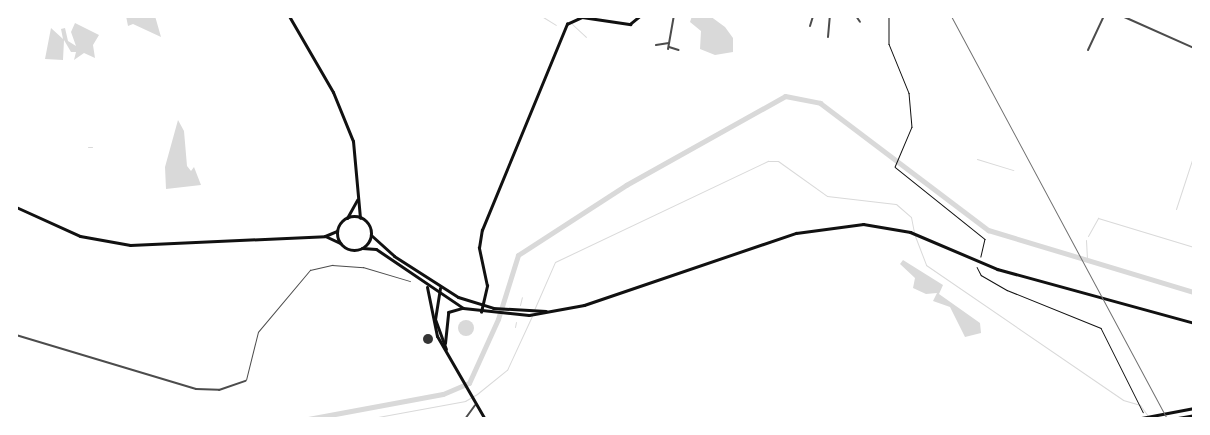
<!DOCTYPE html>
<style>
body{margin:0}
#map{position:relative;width:1210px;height:435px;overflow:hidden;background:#fff;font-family:"Sofia Sans Condensed",sans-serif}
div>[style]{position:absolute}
.water>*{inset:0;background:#d9d9d9}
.round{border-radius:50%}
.stream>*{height:1px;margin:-0.5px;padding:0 0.5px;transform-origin:0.5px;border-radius:0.5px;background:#d9d9d9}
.river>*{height:5px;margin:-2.5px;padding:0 2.5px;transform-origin:2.5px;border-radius:2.5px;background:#d9d9d9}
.building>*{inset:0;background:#353535}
.path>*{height:0.5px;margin:-0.25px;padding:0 0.25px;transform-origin:0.25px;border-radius:0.25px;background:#111}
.service>*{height:0.5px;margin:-0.25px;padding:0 0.25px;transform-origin:0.25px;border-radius:0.25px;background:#4c4c4c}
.minor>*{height:2px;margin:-1px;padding:0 1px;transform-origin:1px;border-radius:1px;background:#4c4c4c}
.tertiary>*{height:2px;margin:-1px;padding:0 1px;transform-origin:1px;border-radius:1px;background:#4c4c4c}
.secondary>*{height:2.5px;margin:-1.25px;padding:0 1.25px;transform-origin:1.25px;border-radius:1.25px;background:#111}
.trunk>*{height:3px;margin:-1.5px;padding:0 1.5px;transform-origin:1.5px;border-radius:1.5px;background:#111}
.trunk>.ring{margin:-1.5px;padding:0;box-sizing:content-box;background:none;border:3px solid #111;border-radius:50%}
.motorway>*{height:3px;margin:-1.5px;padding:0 1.5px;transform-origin:1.5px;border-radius:1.5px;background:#111}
.rail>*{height:1px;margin:-0.5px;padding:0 0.5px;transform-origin:0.5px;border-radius:0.5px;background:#707070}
span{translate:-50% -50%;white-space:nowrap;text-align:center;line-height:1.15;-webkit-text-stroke:5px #fff;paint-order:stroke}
.frame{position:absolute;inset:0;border:18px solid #fff;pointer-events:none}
</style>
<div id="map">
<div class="water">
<i style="clip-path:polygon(126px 16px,155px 16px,161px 37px,133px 24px,128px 26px)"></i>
<i style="clip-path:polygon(692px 16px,710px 16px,725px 27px,733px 38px,733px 52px,715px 55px,700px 49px,701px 31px,690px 22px)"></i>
<i style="clip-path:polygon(75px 23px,99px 35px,93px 45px,95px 58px,84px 53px,74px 60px,76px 52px,71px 52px,64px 40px,63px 60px,45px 59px,51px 28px,63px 39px,61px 29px,65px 28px,68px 41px,76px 46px,71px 32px)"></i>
<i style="clip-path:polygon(178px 120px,184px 131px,187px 166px,191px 171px,194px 167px,201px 185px,166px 189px,165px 167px)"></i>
<i style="clip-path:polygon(903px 260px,943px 285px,939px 294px,980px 323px,981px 333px,965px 337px,950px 307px,933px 301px,937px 293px,926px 294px,913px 288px,915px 278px,900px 264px)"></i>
<i class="round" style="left:458px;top:320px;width:16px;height:16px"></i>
</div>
<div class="stream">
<i style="left:543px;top:17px;width:15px;rotate:32deg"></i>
<i style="left:572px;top:24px;width:19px;rotate:43deg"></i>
<i style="left:88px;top:147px;width:4px"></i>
<i style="left:977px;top:159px;width:38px;rotate:17deg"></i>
<i style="left:1176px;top:209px;width:58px;rotate:-71.9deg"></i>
<i style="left:915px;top:236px;width:31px;rotate:69deg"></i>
<i style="left:926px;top:265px;width:239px;rotate:34.4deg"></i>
<i style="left:1123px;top:400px;width:18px;rotate:16deg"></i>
<i style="left:1140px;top:405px;width:17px;rotate:54deg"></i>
<i style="left:1088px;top:236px;width:21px;rotate:-61deg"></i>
<i style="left:1098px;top:218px;width:100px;rotate:16.8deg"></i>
<i style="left:1086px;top:240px;width:20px;rotate:87deg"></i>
<i style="left:520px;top:305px;width:8px;rotate:-76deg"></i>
<i style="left:534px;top:310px;width:52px;rotate:-66.4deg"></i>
<i style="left:555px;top:262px;width:236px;rotate:-25.4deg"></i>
<i style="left:768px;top:161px;width:10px"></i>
<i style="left:778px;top:161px;width:60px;rotate:35.5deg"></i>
<i style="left:827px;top:196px;width:69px;rotate:6.6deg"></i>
<i style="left:896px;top:204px;width:20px;rotate:41deg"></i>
<i style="left:911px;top:217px;width:15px;rotate:79deg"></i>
<i style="left:515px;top:327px;width:5px;rotate:-79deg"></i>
<i style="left:367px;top:419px;width:100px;rotate:-10.4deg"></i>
<i style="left:465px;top:401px;width:14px;rotate:-30deg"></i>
<i style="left:477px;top:394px;width:38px;rotate:-39deg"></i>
<i style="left:507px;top:370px;width:60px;rotate:-65.2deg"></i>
</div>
<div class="river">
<i style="left:308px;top:419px;width:137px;rotate:-10.5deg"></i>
<i style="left:443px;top:394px;width:28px;rotate:-23deg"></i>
<i style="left:469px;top:383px;width:70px;rotate:-65.6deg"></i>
<i style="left:498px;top:319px;width:67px;rotate:-72.6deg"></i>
<i style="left:518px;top:255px;width:129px;rotate:-32.9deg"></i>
<i style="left:626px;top:185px;width:182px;rotate:-29.2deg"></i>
<i style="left:785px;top:96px;width:36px;rotate:11deg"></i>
<i style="left:820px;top:103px;width:211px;rotate:37.1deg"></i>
<i style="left:988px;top:230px;width:215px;rotate:16.8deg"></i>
</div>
<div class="building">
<i class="round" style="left:423px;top:334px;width:10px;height:10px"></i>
</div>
<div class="path">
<i style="left:889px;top:16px;width:28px;rotate:90deg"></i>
<i style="left:889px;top:44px;width:53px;rotate:67.8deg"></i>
<i style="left:909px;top:93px;width:34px;rotate:85deg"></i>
<i style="left:912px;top:127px;width:43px;rotate:113deg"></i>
<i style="left:895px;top:167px;width:115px;rotate:38.7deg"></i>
<i style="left:985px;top:239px;width:18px;rotate:103deg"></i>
<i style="left:977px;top:267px;width:9px;rotate:63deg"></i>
<i style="left:981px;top:275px;width:30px;rotate:30deg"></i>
<i style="left:1007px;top:290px;width:101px;rotate:22deg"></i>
<i style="left:1101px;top:328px;width:94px;rotate:63.4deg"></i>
</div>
<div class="service">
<i style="left:246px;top:380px;width:49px;rotate:-76deg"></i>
<i style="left:258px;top:332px;width:81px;rotate:-50deg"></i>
<i style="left:310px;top:270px;width:23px;rotate:-13deg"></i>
<i style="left:332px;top:265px;width:31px;rotate:4deg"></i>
<i style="left:363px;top:267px;width:49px;rotate:16.6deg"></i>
</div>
<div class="minor">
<i style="left:856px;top:16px;width:7px;rotate:56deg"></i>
<i style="left:1122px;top:16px;width:79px;rotate:24deg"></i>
<i style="left:810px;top:26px;width:10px;rotate:-73deg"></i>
<i style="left:828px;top:37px;width:21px;rotate:-85deg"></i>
<i style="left:656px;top:45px;width:13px;rotate:-9deg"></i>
<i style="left:669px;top:47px;width:10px;rotate:17deg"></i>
<i style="left:668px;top:49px;width:34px;rotate:-80deg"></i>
<i style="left:1088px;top:50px;width:38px;rotate:-65deg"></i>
<i style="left:16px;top:335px;width:188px;rotate:16.7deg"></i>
<i style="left:196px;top:389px;width:23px;rotate:2deg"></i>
<i style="left:219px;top:390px;width:28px;rotate:-19deg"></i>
</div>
<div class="tertiary">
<i style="left:465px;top:419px;width:17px;rotate:-54deg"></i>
</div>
<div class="secondary">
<i style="left:481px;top:312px;width:27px;rotate:-77deg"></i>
<i style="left:487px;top:286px;width:39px;rotate:-102deg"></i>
<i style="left:479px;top:248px;width:18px;rotate:-81deg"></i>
<i style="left:482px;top:230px;width:223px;rotate:-67.6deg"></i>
<i style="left:567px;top:24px;width:17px;rotate:-25deg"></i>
<i style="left:582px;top:17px;width:49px;rotate:8.3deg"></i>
<i style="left:630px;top:24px;width:13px;rotate:-39deg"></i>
</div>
<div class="trunk">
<i style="left:289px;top:16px;width:88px;rotate:59.9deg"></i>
<i style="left:333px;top:92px;width:53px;rotate:67.8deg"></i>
<i style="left:353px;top:141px;width:77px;rotate:84.8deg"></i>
<i style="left:16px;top:207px;width:70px;rotate:24.4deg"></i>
<i style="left:80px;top:236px;width:51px;rotate:10.2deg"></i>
<i style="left:130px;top:245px;width:195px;rotate:-2.6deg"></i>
<i style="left:325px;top:236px;width:13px;rotate:-23deg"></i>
<i class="ring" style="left:337px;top:216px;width:31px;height:31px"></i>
<i style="left:347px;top:218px;width:21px;rotate:-61deg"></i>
<i style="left:371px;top:235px;width:31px;rotate:42deg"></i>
<i style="left:394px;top:256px;width:76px;rotate:32.6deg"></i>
<i style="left:458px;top:297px;width:37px;rotate:17deg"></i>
<i style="left:493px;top:308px;width:53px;rotate:3.2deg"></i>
<i style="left:325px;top:236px;width:17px;rotate:25deg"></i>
<i style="left:362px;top:248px;width:14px;rotate:4deg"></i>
<i style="left:376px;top:249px;width:105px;rotate:34.1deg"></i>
<i style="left:463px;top:308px;width:66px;rotate:6.1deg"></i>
<i style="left:529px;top:315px;width:56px;rotate:-10.3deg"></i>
<i style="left:584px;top:305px;width:224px;rotate:-18.8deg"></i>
<i style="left:796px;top:233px;width:68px;rotate:-7.7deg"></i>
<i style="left:863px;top:224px;width:48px;rotate:9.7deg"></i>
<i style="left:910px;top:232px;width:95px;rotate:23deg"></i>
<i style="left:997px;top:269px;width:204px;rotate:15.3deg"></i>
<i style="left:427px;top:287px;width:50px;rotate:78.5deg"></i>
<i style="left:437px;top:336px;width:96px;rotate:60deg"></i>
<i style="left:440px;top:288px;width:31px;rotate:99deg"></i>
<i style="left:435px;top:319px;width:32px;rotate:70deg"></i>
<i style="left:445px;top:343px;width:31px;rotate:-84deg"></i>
<i style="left:448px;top:312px;width:15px;rotate:-16deg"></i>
</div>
<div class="motorway">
<i style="left:1136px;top:419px;width:59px;rotate:-10.7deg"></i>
<i style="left:1172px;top:419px;width:22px;rotate:-10deg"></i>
</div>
<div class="rail">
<i style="left:951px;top:16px;width:457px;rotate:61.8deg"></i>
</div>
<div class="frame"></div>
</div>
